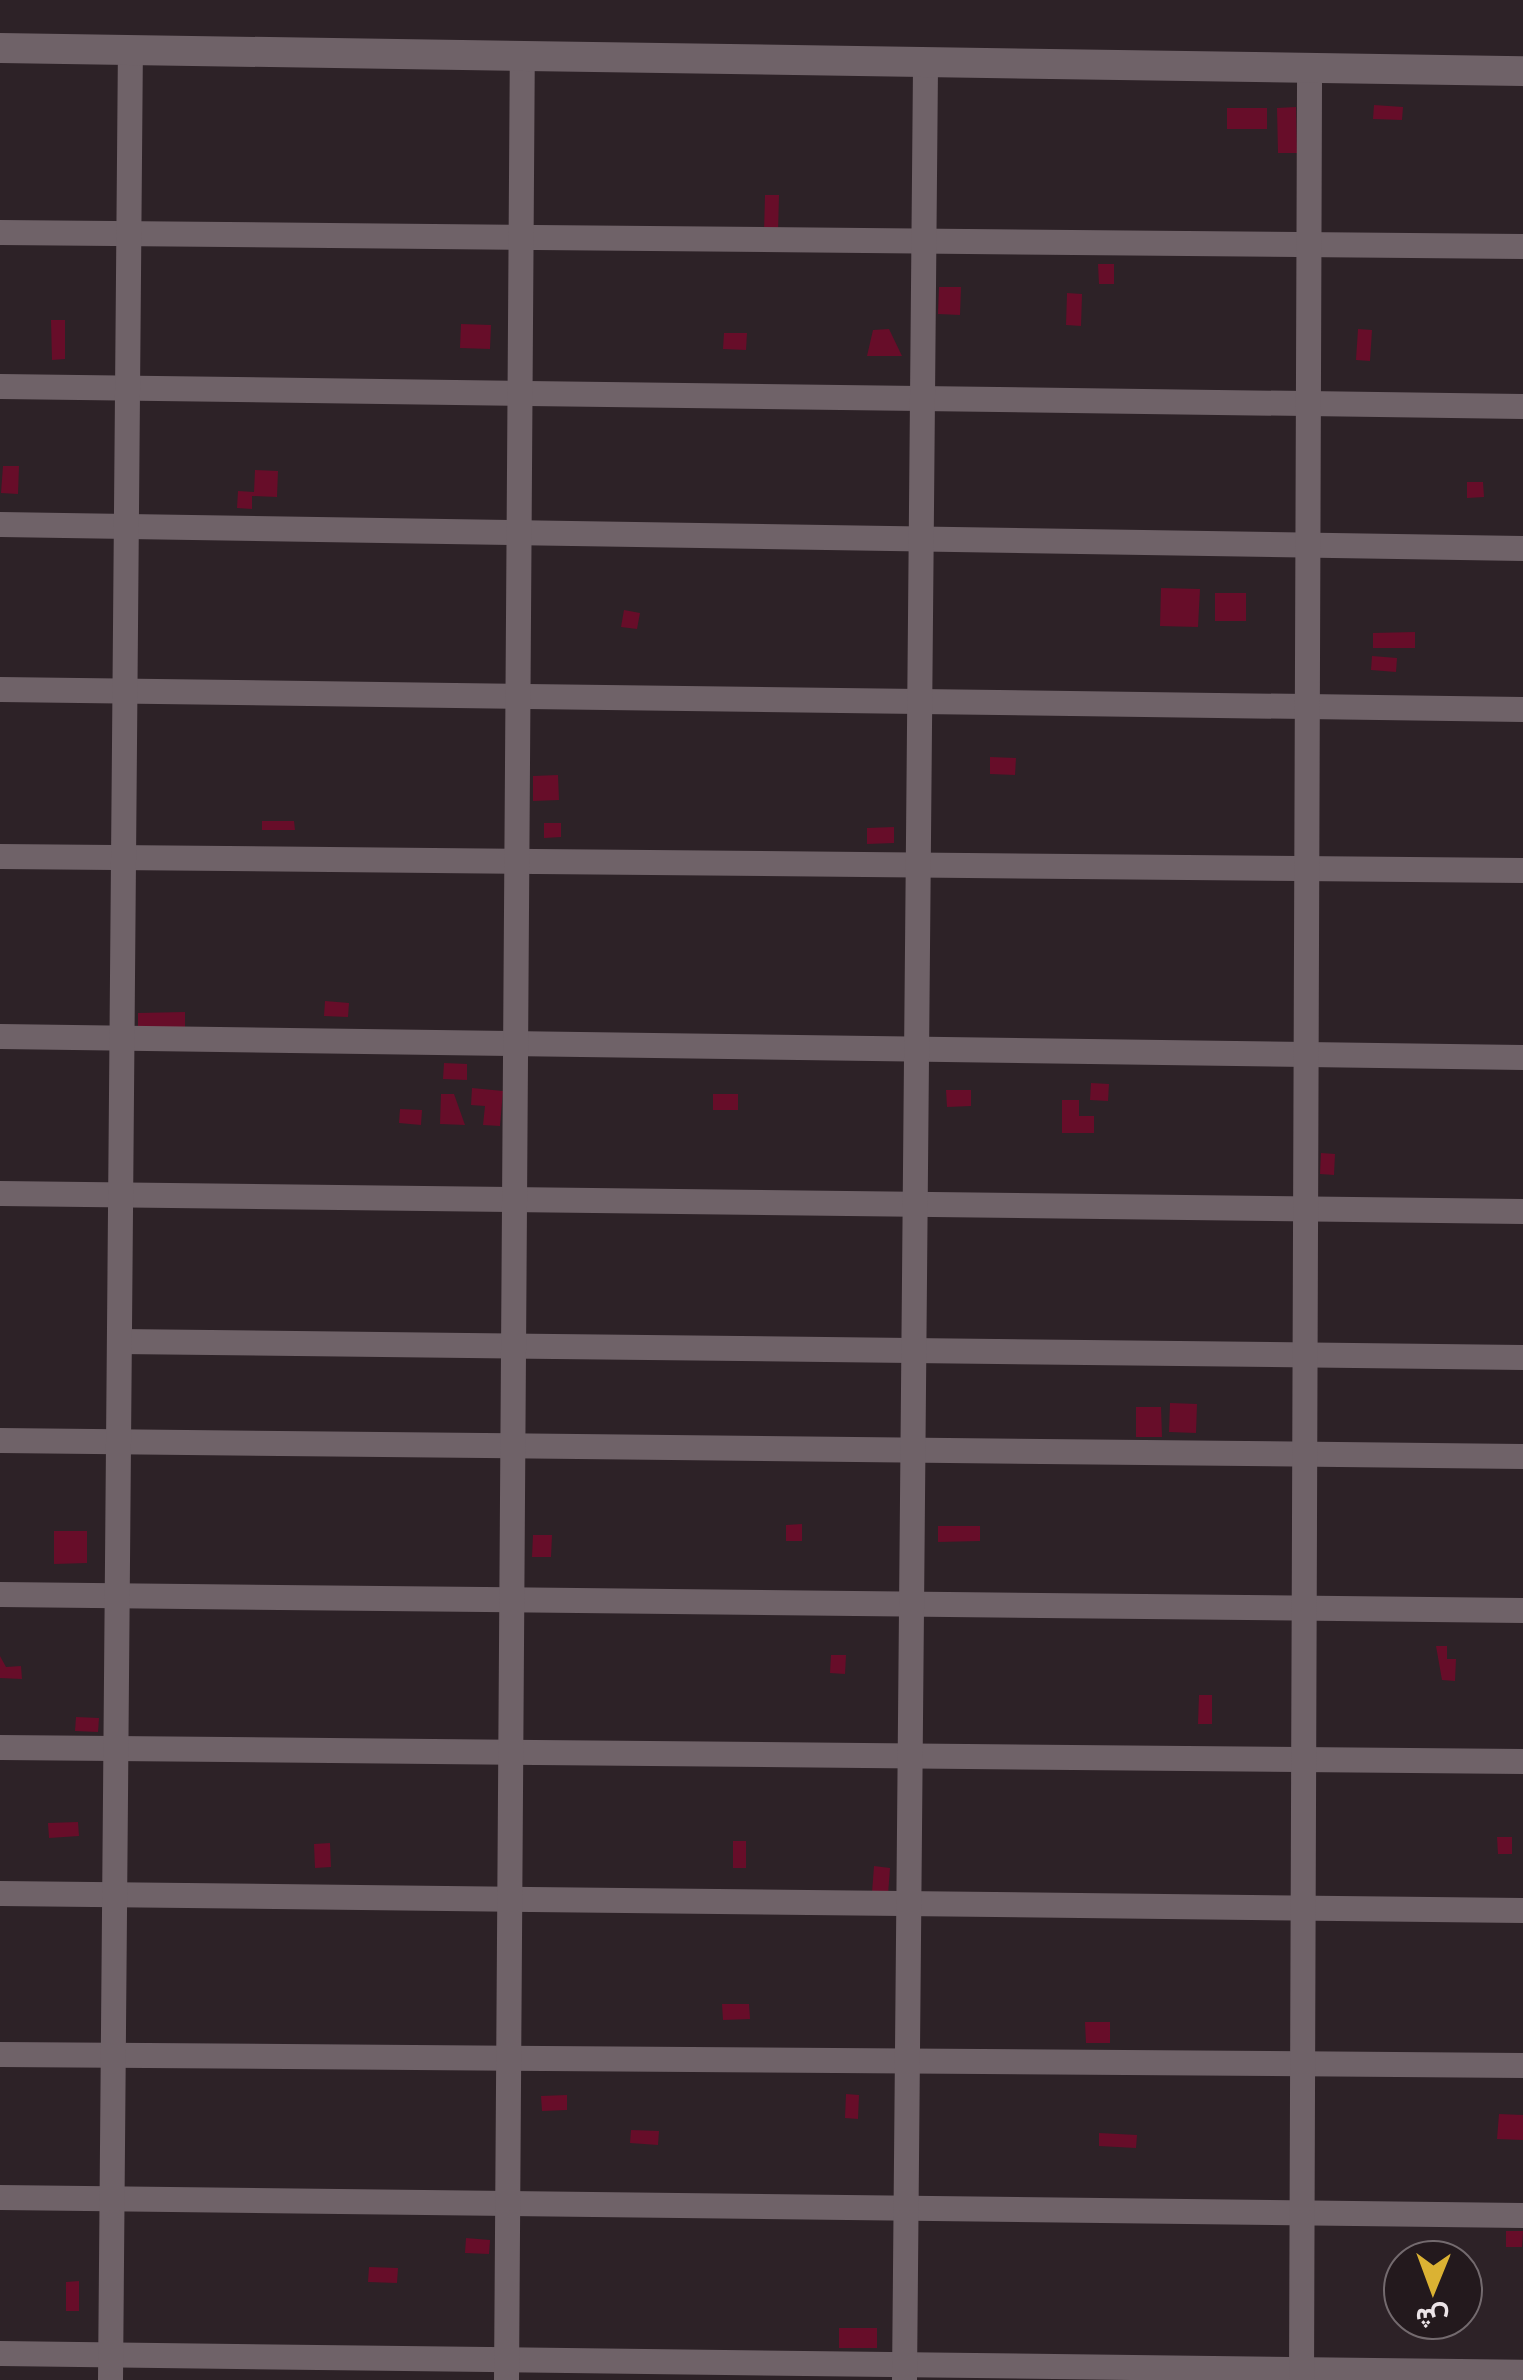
<!DOCTYPE html>
<meta charset="utf-8">
<style>
body{margin:0}
#map{position:relative;width:1523px;height:2380px;overflow:hidden;background:#2d2227;font-family:"Roboto Condensed",Vazirmatn,sans-serif}
div>[style]{position:absolute}
.building>*{inset:0;background:#670d29}
.minor>*{height:25px;margin:-12.5px;padding:0 12.5px;transform-origin:12.5px;border-radius:12.5px;background:#6f6268}
.tertiary>*{height:30px;margin:-15px;padding:0 15px;transform-origin:15px;border-radius:15px;background:#6f6268}
span{translate:-50% -50%;white-space:nowrap;text-align:center;line-height:1.15;-webkit-text-stroke:8px #23191d;paint-order:stroke}
.north{position:absolute;left:1383px;top:2240px;width:100px;height:100px;box-sizing:border-box;background:#23191d;border:2px solid #736a6e;border-radius:50%;rotate:181deg;font-size:28px;font-weight:700;line-height:40px;text-align:center;color:#ebe3e7}
.north::after{content:'';display:block;margin:auto;width:35px;height:45px;background:#dbb233;clip-path:polygon(50% 0,100% 100%,50% 72%,0 100%)}
</style>
<div id="map">
<div class="building">
<i style="clip-path:polygon(1374px 105px,1403px 107px,1402px 120px,1373px 119px)"></i>
<i style="clip-path:polygon(1296px 107px,1297px 153px,1278px 153px,1277px 108px)"></i>
<i style="clip-path:polygon(1227px 108px,1267px 108px,1267px 129px,1227px 129px)"></i>
<i style="clip-path:polygon(765px 195px,779px 195px,778px 233px,764px 233px)"></i>
<i style="clip-path:polygon(1098px 264px,1114px 264px,1114px 284px,1099px 284px)"></i>
<i style="clip-path:polygon(939px 287px,961px 287px,960px 315px,938px 314px)"></i>
<i style="clip-path:polygon(1067px 293px,1082px 294px,1081px 326px,1066px 325px)"></i>
<i style="clip-path:polygon(51px 320px,65px 320px,65px 359px,52px 360px)"></i>
<i style="clip-path:polygon(461px 324px,491px 325px,490px 349px,460px 348px)"></i>
<i style="clip-path:polygon(889px 329px,902px 356px,867px 356px,873px 330px)"></i>
<i style="clip-path:polygon(1358px 329px,1372px 330px,1370px 361px,1356px 360px)"></i>
<i style="clip-path:polygon(724px 333px,747px 333px,746px 350px,723px 349px)"></i>
<i style="clip-path:polygon(3px 466px,19px 466px,18px 494px,1px 493px)"></i>
<i style="clip-path:polygon(255px 470px,278px 471px,277px 497px,252px 496px,252px 509px,237px 508px,238px 491px,254px 492px)"></i>
<i style="clip-path:polygon(1467px 482px,1483px 482px,1484px 497px,1467px 498px)"></i>
<i style="clip-path:polygon(1161px 588px,1200px 589px,1198px 627px,1160px 626px)"></i>
<i style="clip-path:polygon(1215px 593px,1246px 593px,1246px 621px,1215px 621px)"></i>
<i style="clip-path:polygon(624px 610px,640px 613px,637px 629px,621px 627px)"></i>
<i style="clip-path:polygon(1415px 632px,1415px 648px,1373px 648px,1373px 633px)"></i>
<i style="clip-path:polygon(1372px 656px,1397px 658px,1396px 672px,1371px 670px)"></i>
<i style="clip-path:polygon(990px 757px,1016px 758px,1015px 775px,990px 774px)"></i>
<i style="clip-path:polygon(558px 775px,559px 800px,533px 801px,533px 776px)"></i>
<i style="clip-path:polygon(262px 821px,294px 821px,295px 830px,262px 830px)"></i>
<i style="clip-path:polygon(544px 823px,561px 823px,561px 837px,544px 838px)"></i>
<i style="clip-path:polygon(894px 827px,894px 843px,867px 844px,867px 828px)"></i>
<i style="clip-path:polygon(325px 1001px,349px 1003px,348px 1017px,324px 1016px)"></i>
<i style="clip-path:polygon(185px 1012px,185px 1031px,138px 1031px,138px 1013px)"></i>
<i style="clip-path:polygon(444px 1063px,467px 1064px,467px 1080px,443px 1079px)"></i>
<i style="clip-path:polygon(1091px 1083px,1109px 1084px,1108px 1101px,1090px 1100px)"></i>
<i style="clip-path:polygon(472px 1088px,503px 1091px,500px 1126px,483px 1125px,485px 1106px,471px 1105px)"></i>
<i style="clip-path:polygon(946px 1090px,971px 1090px,971px 1106px,947px 1107px)"></i>
<i style="clip-path:polygon(441px 1094px,454px 1094px,465px 1125px,440px 1124px)"></i>
<i style="clip-path:polygon(713px 1094px,738px 1094px,738px 1110px,713px 1110px)"></i>
<i style="clip-path:polygon(1062px 1100px,1079px 1100px,1079px 1116px,1094px 1116px,1094px 1133px,1062px 1133px)"></i>
<i style="clip-path:polygon(400px 1109px,422px 1110px,421px 1125px,399px 1123px)"></i>
<i style="clip-path:polygon(1321px 1153px,1335px 1154px,1334px 1175px,1320px 1174px)"></i>
<i style="clip-path:polygon(1170px 1403px,1197px 1404px,1196px 1433px,1169px 1432px)"></i>
<i style="clip-path:polygon(1136px 1407px,1161px 1407px,1162px 1437px,1136px 1437px)"></i>
<i style="clip-path:polygon(802px 1524px,802px 1541px,786px 1541px,786px 1525px)"></i>
<i style="clip-path:polygon(938px 1526px,980px 1526px,980px 1541px,938px 1542px)"></i>
<i style="clip-path:polygon(54px 1531px,87px 1531px,87px 1563px,54px 1564px)"></i>
<i style="clip-path:polygon(533px 1535px,552px 1535px,551px 1557px,532px 1557px)"></i>
<i style="clip-path:polygon(1436px 1646px,1447px 1646px,1447px 1659px,1456px 1659px,1455px 1681px,1442px 1680px)"></i>
<i style="clip-path:polygon(831px 1655px,846px 1655px,845px 1674px,830px 1673px)"></i>
<i style="clip-path:polygon(0 1656px,6px 1667px,21px 1666px,22px 1679px,0 1678px)"></i>
<i style="clip-path:polygon(1199px 1695px,1212px 1695px,1212px 1724px,1198px 1724px)"></i>
<i style="clip-path:polygon(76px 1717px,99px 1718px,98px 1732px,75px 1731px)"></i>
<i style="clip-path:polygon(78px 1822px,79px 1836px,49px 1838px,48px 1823px)"></i>
<i style="clip-path:polygon(1497px 1837px,1512px 1837px,1512px 1854px,1498px 1854px)"></i>
<i style="clip-path:polygon(733px 1841px,746px 1841px,746px 1868px,733px 1868px)"></i>
<i style="clip-path:polygon(330px 1843px,331px 1867px,315px 1868px,314px 1844px)"></i>
<i style="clip-path:polygon(874px 1866px,890px 1868px,888px 1895px,872px 1893px)"></i>
<i style="clip-path:polygon(722px 2004px,749px 2004px,750px 2019px,723px 2020px)"></i>
<i style="clip-path:polygon(1085px 2022px,1110px 2022px,1110px 2043px,1086px 2043px)"></i>
<i style="clip-path:polygon(846px 2094px,859px 2095px,858px 2119px,845px 2118px)"></i>
<i style="clip-path:polygon(567px 2095px,567px 2110px,542px 2111px,541px 2096px)"></i>
<i style="clip-path:polygon(1499px 2114px,1523px 2115px,1523px 2140px,1497px 2139px)"></i>
<i style="clip-path:polygon(631px 2130px,659px 2131px,658px 2145px,630px 2143px)"></i>
<i style="clip-path:polygon(1099px 2133px,1137px 2135px,1136px 2148px,1099px 2146px)"></i>
<i style="clip-path:polygon(1506px 2231px,1523px 2231px,1522px 2247px,1506px 2247px)"></i>
<i style="clip-path:polygon(466px 2238px,490px 2240px,489px 2254px,465px 2253px)"></i>
<i style="clip-path:polygon(369px 2267px,398px 2268px,397px 2283px,368px 2282px)"></i>
<i style="clip-path:polygon(79px 2281px,79px 2311px,66px 2311px,66px 2282px)"></i>
<i style="clip-path:polygon(839px 2328px,877px 2328px,877px 2348px,839px 2348px)"></i>
</div>
<div class="minor">
<i style="left:0;top:232px;width:1523px;rotate:0.53deg"></i>
<i style="left:0;top:386px;width:1523px;rotate:0.75deg"></i>
<i style="left:0;top:524px;width:1523px;rotate:0.9deg"></i>
<i style="left:0;top:689px;width:1523px;rotate:0.75deg"></i>
<i style="left:0;top:856px;width:1523px;rotate:0.53deg"></i>
<i style="left:0;top:1036px;width:1523px;rotate:0.79deg"></i>
<i style="left:0;top:1193px;width:1523px;rotate:0.68deg"></i>
<i style="left:119px;top:1341px;width:1404px;rotate:0.65deg"></i>
<i style="left:0;top:1440px;width:1523px;rotate:0.6deg"></i>
<i style="left:0;top:1594px;width:1523px;rotate:0.6deg"></i>
<i style="left:0;top:1747px;width:1523px;rotate:0.53deg"></i>
<i style="left:0;top:1893px;width:1523px;rotate:0.64deg"></i>
<i style="left:0;top:2054px;width:1523px;rotate:0.41deg"></i>
<i style="left:0;top:2197px;width:1523px;rotate:0.68deg"></i>
<i style="left:0;top:2353px;width:1523px;rotate:0.71deg"></i>
<i style="left:110px;top:2380px;width:2330px;rotate:-89.51deg"></i>
<i style="left:506px;top:2380px;width:2324px;rotate:-89.61deg"></i>
<i style="left:904px;top:2380px;width:2318px;rotate:-89.48deg"></i>
<i style="left:1301px;top:2380px;width:2312px;rotate:-89.8deg"></i>
</div>
<div class="tertiary">
<i style="left:0;top:48px;width:1523px;rotate:0.87deg"></i>
</div>
<div class="north">ش</div>
</div>
